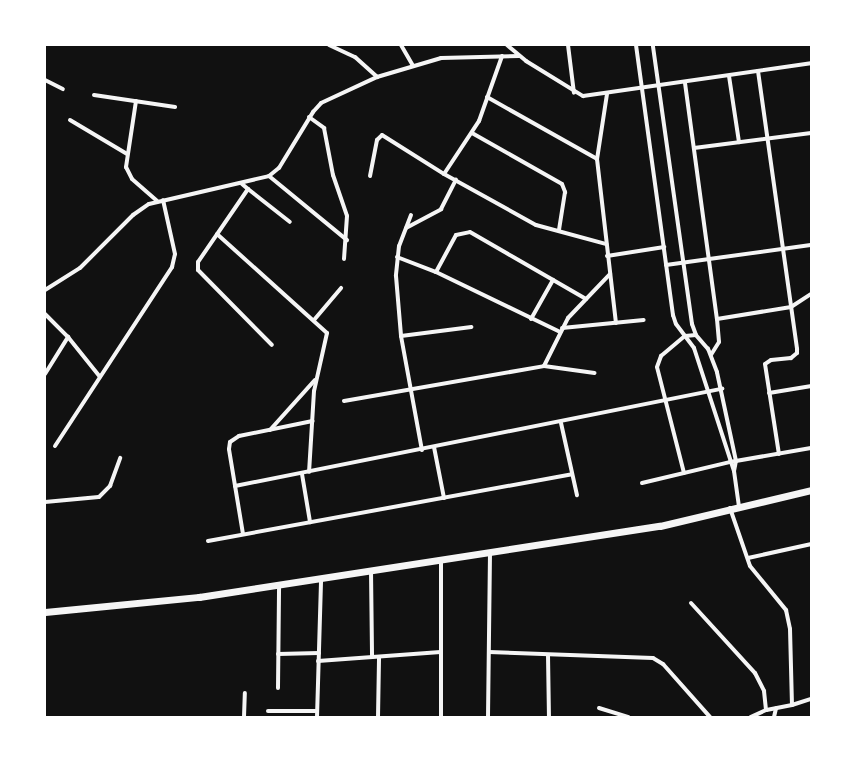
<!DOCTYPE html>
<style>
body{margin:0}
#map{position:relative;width:856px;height:762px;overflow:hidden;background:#111;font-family:"Asap Condensed",sans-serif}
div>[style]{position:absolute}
.minor>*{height:4px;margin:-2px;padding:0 2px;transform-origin:2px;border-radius:2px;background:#f5f5f5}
.tertiary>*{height:7px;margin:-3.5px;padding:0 3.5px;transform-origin:3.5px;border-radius:3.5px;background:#f5f5f5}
span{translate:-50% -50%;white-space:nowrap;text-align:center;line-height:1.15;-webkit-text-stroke:3px #fff;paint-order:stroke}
.frame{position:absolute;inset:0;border:46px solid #fff;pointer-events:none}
</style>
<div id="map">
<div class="minor">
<i style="left:329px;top:45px;width:29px;rotate:25deg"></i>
<i style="left:355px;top:57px;width:30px;rotate:42deg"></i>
<i style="left:401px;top:45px;width:24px;rotate:60deg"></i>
<i style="left:507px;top:45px;width:25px;rotate:40deg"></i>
<i style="left:526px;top:61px;width:67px;rotate:31.6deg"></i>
<i style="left:583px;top:96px;width:230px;rotate:-8.2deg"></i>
<i style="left:568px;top:45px;width:48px;rotate:82.9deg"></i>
<i style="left:636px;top:45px;width:273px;rotate:82.2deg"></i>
<i style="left:673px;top:315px;width:9px;rotate:72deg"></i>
<i style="left:676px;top:324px;width:30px;rotate:53deg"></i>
<i style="left:694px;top:348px;width:129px;rotate:72deg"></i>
<i style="left:734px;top:471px;width:10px;rotate:-79deg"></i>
<i style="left:736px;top:461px;width:91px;rotate:-102.1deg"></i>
<i style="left:717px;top:372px;width:25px;rotate:-111deg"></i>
<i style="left:708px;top:349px;width:18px;rotate:-131deg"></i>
<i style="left:696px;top:335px;width:12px;rotate:-110deg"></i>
<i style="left:692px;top:324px;width:282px;rotate:-98deg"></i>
<i style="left:758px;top:71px;width:281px;rotate:82deg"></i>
<i style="left:797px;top:349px;width:4px;rotate:90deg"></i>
<i style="left:797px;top:353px;width:8px;rotate:140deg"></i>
<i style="left:791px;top:358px;width:20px;rotate:174deg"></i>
<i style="left:771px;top:360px;width:7px;rotate:146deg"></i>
<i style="left:765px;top:364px;width:91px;rotate:81.2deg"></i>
<i style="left:729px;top:76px;width:67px;rotate:81.4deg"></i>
<i style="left:45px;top:80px;width:20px;rotate:27deg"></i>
<i style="left:685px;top:83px;width:238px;rotate:82.3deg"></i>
<i style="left:717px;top:319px;width:23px;rotate:85deg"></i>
<i style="left:719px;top:342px;width:15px;rotate:122deg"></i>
<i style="left:607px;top:94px;width:66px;rotate:98.7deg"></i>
<i style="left:597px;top:159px;width:165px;rotate:83.4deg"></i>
<i style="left:94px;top:95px;width:82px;rotate:8.4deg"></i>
<i style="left:487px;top:97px;width:126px;rotate:29.4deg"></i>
<i style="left:136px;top:101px;width:67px;rotate:98.6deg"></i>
<i style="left:126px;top:167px;width:13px;rotate:63deg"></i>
<i style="left:132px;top:179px;width:33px;rotate:41deg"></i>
<i style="left:309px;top:117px;width:19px;rotate:36deg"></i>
<i style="left:324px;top:128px;width:48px;rotate:79.2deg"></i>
<i style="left:333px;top:175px;width:43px;rotate:71.1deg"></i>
<i style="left:347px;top:216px;width:43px;rotate:94deg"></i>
<i style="left:70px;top:120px;width:66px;rotate:30.8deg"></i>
<i style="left:472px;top:133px;width:103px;rotate:29.5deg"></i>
<i style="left:562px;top:184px;width:9px;rotate:69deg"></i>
<i style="left:565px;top:192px;width:39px;rotate:99deg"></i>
<i style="left:694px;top:148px;width:118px;rotate:-7.3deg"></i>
<i style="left:444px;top:174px;width:105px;rotate:29deg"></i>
<i style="left:536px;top:225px;width:73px;rotate:15.2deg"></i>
<i style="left:269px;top:176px;width:101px;rotate:39.4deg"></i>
<i style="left:370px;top:176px;width:37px;rotate:-79deg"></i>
<i style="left:377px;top:140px;width:7px;rotate:-45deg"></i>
<i style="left:382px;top:135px;width:73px;rotate:32.2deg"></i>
<i style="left:444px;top:174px;width:64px;rotate:-56.6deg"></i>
<i style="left:479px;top:121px;width:69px;rotate:-70.5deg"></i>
<i style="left:242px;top:184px;width:8px;rotate:40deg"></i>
<i style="left:248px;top:189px;width:88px;rotate:124.4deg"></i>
<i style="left:198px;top:262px;width:8px;rotate:90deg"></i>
<i style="left:198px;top:270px;width:105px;rotate:45.4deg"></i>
<i style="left:248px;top:189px;width:53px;rotate:38.2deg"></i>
<i style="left:411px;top:215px;width:33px;rotate:111deg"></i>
<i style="left:399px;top:246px;width:30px;rotate:96deg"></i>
<i style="left:396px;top:276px;width:60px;rotate:85.2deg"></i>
<i style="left:401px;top:336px;width:116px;rotate:79.6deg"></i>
<i style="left:406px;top:228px;width:40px;rotate:-28deg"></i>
<i style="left:441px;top:209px;width:33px;rotate:-63deg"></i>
<i style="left:217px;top:234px;width:148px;rotate:42deg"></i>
<i style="left:327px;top:333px;width:59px;rotate:102.6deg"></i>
<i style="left:314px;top:391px;width:81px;rotate:93.5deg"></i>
<i style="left:607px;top:256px;width:58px;rotate:-9deg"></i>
<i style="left:397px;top:257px;width:42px;rotate:21deg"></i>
<i style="left:436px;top:272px;width:138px;rotate:25.8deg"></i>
<i style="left:666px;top:265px;width:146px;rotate:-7.9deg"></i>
<i style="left:436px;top:272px;width:42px;rotate:-61.6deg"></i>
<i style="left:456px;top:235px;width:14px;rotate:-12deg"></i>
<i style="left:470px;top:232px;width:134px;rotate:30deg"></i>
<i style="left:45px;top:290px;width:41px;rotate:-32.2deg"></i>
<i style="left:80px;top:268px;width:75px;rotate:-45deg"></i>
<i style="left:133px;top:215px;width:19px;rotate:-35deg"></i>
<i style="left:149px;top:204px;width:123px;rotate:-13.1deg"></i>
<i style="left:269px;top:176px;width:13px;rotate:-39deg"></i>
<i style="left:279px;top:168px;width:66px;rotate:-58.7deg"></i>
<i style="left:313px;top:112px;width:12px;rotate:-48deg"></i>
<i style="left:321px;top:103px;width:62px;rotate:-24.9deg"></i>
<i style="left:377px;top:77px;width:67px;rotate:-16.5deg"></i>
<i style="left:441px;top:58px;width:78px;rotate:-1.5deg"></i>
<i style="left:45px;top:314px;width:33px;rotate:45deg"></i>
<i style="left:68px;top:337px;width:51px;rotate:51.3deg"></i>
<i style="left:531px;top:319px;width:45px;rotate:-60.6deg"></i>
<i style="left:717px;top:319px;width:75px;rotate:-9.2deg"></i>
<i style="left:791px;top:307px;width:24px;rotate:-33deg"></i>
<i style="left:314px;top:320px;width:42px;rotate:-49.8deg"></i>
<i style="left:562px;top:328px;width:82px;rotate:-5.6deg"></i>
<i style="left:401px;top:336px;width:71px;rotate:-7.3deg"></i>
<i style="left:544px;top:366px;width:51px;rotate:7.8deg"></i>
<i style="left:45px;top:374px;width:44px;rotate:-58.1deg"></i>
<i style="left:769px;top:393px;width:43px;rotate:-9.5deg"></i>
<i style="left:344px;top:401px;width:203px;rotate:-9.9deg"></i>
<i style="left:544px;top:366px;width:54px;rotate:-63.4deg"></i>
<i style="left:568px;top:318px;width:61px;rotate:-46.3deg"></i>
<i style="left:561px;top:423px;width:74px;rotate:77.5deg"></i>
<i style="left:270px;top:430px;width:67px;rotate:-48deg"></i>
<i style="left:55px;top:446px;width:214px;rotate:-56.8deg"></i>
<i style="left:172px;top:267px;width:13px;rotate:-77deg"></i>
<i style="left:175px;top:254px;width:55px;rotate:-102.5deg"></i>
<i style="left:434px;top:447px;width:52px;rotate:78.9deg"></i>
<i style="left:734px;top:471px;width:34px;rotate:82deg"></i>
<i style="left:684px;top:473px;width:109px;rotate:-104.3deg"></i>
<i style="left:657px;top:367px;width:12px;rotate:-70deg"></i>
<i style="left:661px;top:356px;width:31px;rotate:-40deg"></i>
<i style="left:685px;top:336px;width:11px;rotate:-5deg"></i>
<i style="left:302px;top:474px;width:49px;rotate:80.5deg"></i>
<i style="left:642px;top:483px;width:90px;rotate:-13.4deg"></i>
<i style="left:730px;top:462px;width:82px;rotate:-9.8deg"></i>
<i style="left:235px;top:486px;width:497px;rotate:-11.3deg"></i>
<i style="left:45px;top:502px;width:54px;rotate:-5.3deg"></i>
<i style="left:99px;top:497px;width:16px;rotate:-45deg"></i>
<i style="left:110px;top:486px;width:30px;rotate:-70deg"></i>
<i style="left:730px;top:508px;width:61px;rotate:71deg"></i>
<i style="left:750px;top:566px;width:57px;rotate:50.7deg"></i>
<i style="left:786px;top:610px;width:19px;rotate:78deg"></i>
<i style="left:790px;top:629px;width:76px;rotate:88.5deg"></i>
<i style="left:792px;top:705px;width:26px;rotate:169deg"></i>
<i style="left:766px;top:710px;width:17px;rotate:155deg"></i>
<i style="left:243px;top:534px;width:86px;rotate:-99.4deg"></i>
<i style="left:229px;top:449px;width:7px;rotate:-82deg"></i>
<i style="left:230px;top:442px;width:11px;rotate:-34deg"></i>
<i style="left:239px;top:436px;width:75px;rotate:-11.6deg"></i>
<i style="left:208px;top:541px;width:370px;rotate:-10.4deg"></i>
<i style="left:748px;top:558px;width:65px;rotate:-12.5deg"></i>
<i style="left:371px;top:571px;width:86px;rotate:89.3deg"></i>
<i style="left:691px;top:603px;width:95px;rotate:47.6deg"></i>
<i style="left:755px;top:673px;width:20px;rotate:63deg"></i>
<i style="left:764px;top:691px;width:19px;rotate:84deg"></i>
<i style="left:489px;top:652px;width:164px;rotate:2.1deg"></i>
<i style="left:653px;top:658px;width:12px;rotate:31deg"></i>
<i style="left:663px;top:664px;width:71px;rotate:48.4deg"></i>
<i style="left:278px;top:654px;width:41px;rotate:-1.4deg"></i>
<i style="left:548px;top:655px;width:62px;rotate:89.1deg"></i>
<i style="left:318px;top:661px;width:123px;rotate:-4.2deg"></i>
<i style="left:278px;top:688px;width:103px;rotate:-89.4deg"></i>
<i style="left:792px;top:705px;width:20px;rotate:-18deg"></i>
<i style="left:599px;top:708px;width:31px;rotate:17deg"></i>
<i style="left:268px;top:711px;width:49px"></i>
<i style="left:244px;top:717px;width:24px;rotate:-88deg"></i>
<i style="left:317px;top:717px;width:138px;rotate:-88.3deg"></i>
<i style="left:378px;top:717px;width:60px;rotate:-89deg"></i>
<i style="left:441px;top:717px;width:157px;rotate:-90deg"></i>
<i style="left:488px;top:717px;width:165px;rotate:-89.3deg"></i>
<i style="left:774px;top:717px;width:9px;rotate:-77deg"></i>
</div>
<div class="tertiary">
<i style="left:45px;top:612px;width:155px;rotate:-5.6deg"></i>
<i style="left:199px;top:597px;width:466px;rotate:-8.8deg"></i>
<i style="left:660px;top:526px;width:155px;rotate:-13.4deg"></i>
</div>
<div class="frame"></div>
</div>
